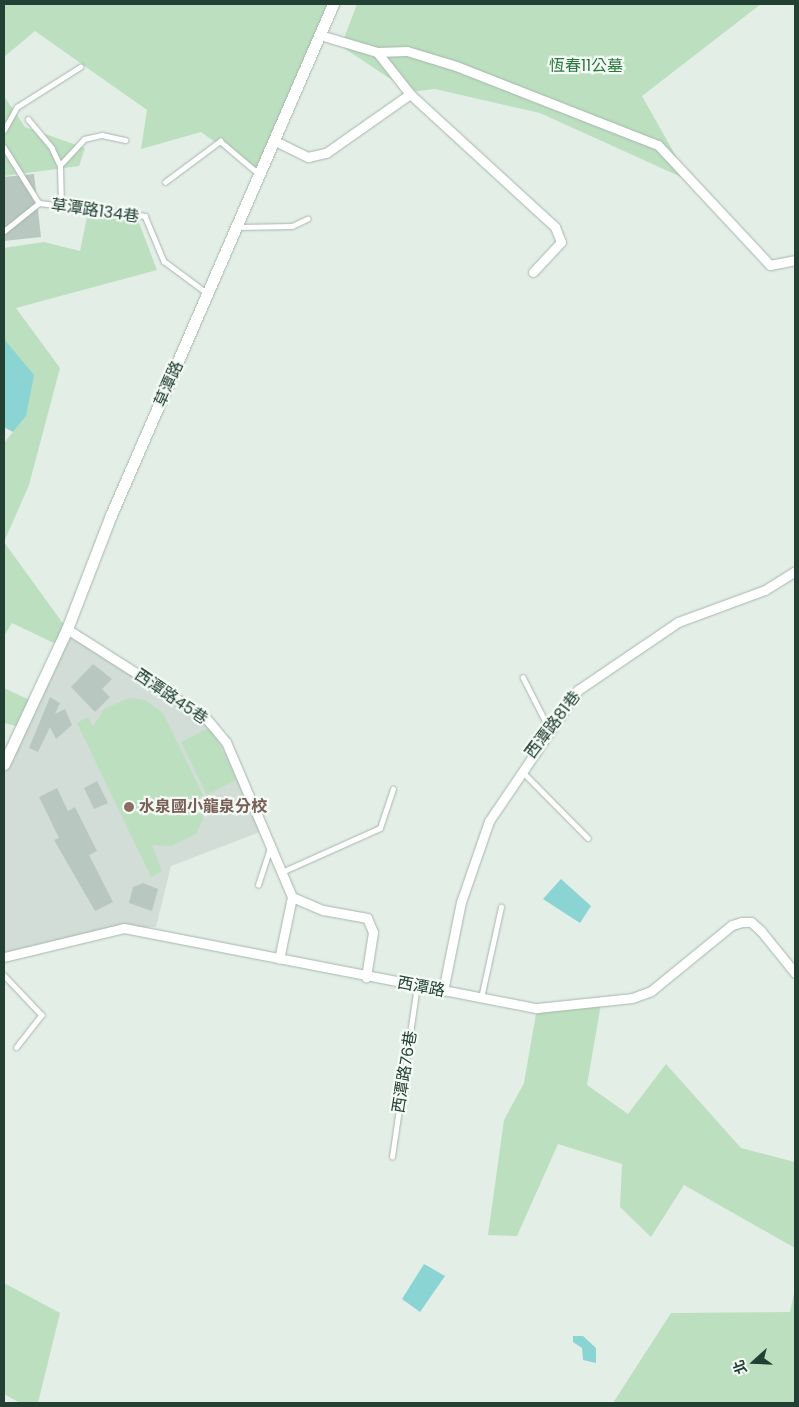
<!DOCTYPE html>
<meta charset="utf-8">
<style>
body{margin:0}
#map{position:relative;width:799px;height:1407px;overflow:hidden;background:#e3eee7;font-family:Poppins,"Noto Sans TC",sans-serif}
div>[style]{position:absolute}
.built>*{inset:0;background:#d1ddd6}
.green>*{inset:0;background:#bcdfbf}
.water>*{inset:0;background:#8ad4d3}
.building>*{inset:0;background:#b8c8c0}
.roads{filter:drop-shadow(0 0 1px #a5b6ad) drop-shadow(0 0 1px #a5b6ad)}
.service>*{height:4.5px;margin:-2.25px;padding:0 2.25px;transform-origin:2.25px;border-radius:2.25px;background:#fff}
.minor>*{height:9px;margin:-4.5px;padding:0 4.5px;transform-origin:4.5px;border-radius:4.5px;background:#fff}
.tertiary>*{height:11px;margin:-5.5px;padding:0 5.5px;transform-origin:5.5px;border-radius:5.5px;background:#fff}
.dots>*{width:14px;height:14px;translate:-50% -50%;box-sizing:border-box;border:2px solid #f4faf6;border-radius:50%}
span{translate:-50% -50%;white-space:nowrap;text-align:center;line-height:1.15;-webkit-text-stroke:4.5px #f4faf6;paint-order:stroke}
.park-label{font-size:16px;color:#2b783c}
.street-label{font-size:16px;color:#224033}
.education-label{font-size:16px;color:#785e54;font-weight:700}
.left{translate:0 -50%;text-align:left}
.frame{position:absolute;inset:0;border:5px solid #224033;pointer-events:none}
.north{position:absolute;left:729px;top:1337px;width:50px;height:50px;-webkit-text-stroke:4px #f4faf6;paint-order:stroke;rotate:250deg;font-size:14px;font-weight:700;line-height:20px;text-align:center;color:#224033}
.north::after{content:'';display:block;margin:auto;width:18px;height:22px;background:#224033;clip-path:polygon(50% 0,100% 100%,50% 72%,0 100%)}
</style>
<div id="map">
<div class="built">
<i style="clip-path:polygon(67px 629px,205px 717px,226px 742px,265px 830px,171px 866px,156px 927px,124px 928px,4px 960px,4px 771px)"></i>
</div>
<div class="green">
<i style="clip-path:polygon(4px 4px,334px 4px,261px 175px,201px 132px,141px 149px,147px 110px,35px 31px,4px 57px)"></i>
<i style="clip-path:polygon(357px 4px,761px 4px,642px 96px,690px 181px,540px 113px,435px 89px,410px 92px,341px 46px)"></i>
<i style="clip-path:polygon(4px 96px,25px 127px,85px 148px,79px 166px,4px 176px)"></i>
<i style="clip-path:polygon(87px 217px,138px 220px,157px 270px,16px 308px,60px 368px,29px 485px,4px 542px,67px 629px,56px 644px,12px 623px,4px 636px,4px 443px,26px 416px,4px 339px,4px 248px,44px 242px,80px 251px)"></i>
<i style="clip-path:polygon(4px 688px,32px 701px,21px 727px,4px 723px)"></i>
<i style="clip-path:polygon(129px 698px,145px 700px,163px 713px,204px 797px,204px 817px,196px 834px,171px 846px,152px 845px,162px 871px,151px 877px,77px 723px,88px 717px,93px 727px,104px 709px)"></i>
<i style="clip-path:polygon(211px 727px,236px 780px,207px 795px,181px 742px)"></i>
<i style="clip-path:polygon(602px 998px,587px 1085px,628px 1114px,666px 1064px,741px 1148px,795px 1162px,795px 1248px,684px 1185px,651px 1237px,620px 1207px,622px 1164px,558px 1144px,517px 1236px,488px 1235px,504px 1120px,524px 1083px,537px 1008px)"></i>
<i style="clip-path:polygon(4px 1283px,60px 1313px,38px 1403px,20px 1403px,4px 1394px)"></i>
<i style="clip-path:polygon(795px 1289px,795px 1403px,613px 1403px,671px 1313px,790px 1312px)"></i>
</div>
<div class="water">
<i style="clip-path:polygon(4px 339px,34px 375px,26px 416px,13px 432px,4px 427px)"></i>
<i style="clip-path:polygon(561px 879px,591px 906px,580px 923px,543px 899px)"></i>
<i style="clip-path:polygon(424px 1264px,445px 1276px,420px 1312px,402px 1299px)"></i>
<i style="clip-path:polygon(573px 1336px,583px 1336px,596px 1348px,596px 1363px,583px 1360px,582px 1348px,573px 1342px)"></i>
</div>
<div class="building">
<i style="clip-path:polygon(34px 174px,41px 237px,4px 241px,4px 177px)"></i>
<i style="clip-path:polygon(93px 664px,112px 679px,102px 689px,110px 697px,95px 712px,71px 687px)"></i>
<i style="clip-path:polygon(50px 697px,60px 703px,55px 714px,65px 709px,72px 725px,56px 739px,50px 727px,38px 752px,29px 748px)"></i>
<i style="clip-path:polygon(97px 781px,108px 803px,94px 809px,84px 788px)"></i>
<i style="clip-path:polygon(57px 788px,68px 811px,75px 807px,97px 851px,89px 855px,113px 902px,95px 911px,54px 840px,59px 838px,39px 797px)"></i>
<i style="clip-path:polygon(143px 883px,158px 889px,152px 911px,129px 903px,133px 887px)"></i>
</div>
<div class="roads">
<div class="service">
<i style="left:28px;top:119px;width:38px;rotate:50deg"></i>
<i style="left:52px;top:148px;width:19px;rotate:65deg"></i>
<i style="left:4px;top:130px;width:26px;rotate:-61deg"></i>
<i style="left:17px;top:107px;width:75px;rotate:-32.4deg"></i>
<i style="left:4px;top:147px;width:66px;rotate:58deg"></i>
<i style="left:39px;top:203px;width:107px;rotate:7deg"></i>
<i style="left:145px;top:216px;width:49px;rotate:67.1deg"></i>
<i style="left:164px;top:261px;width:54px;rotate:36.7deg"></i>
<i style="left:165px;top:182px;width:69px;rotate:-36.7deg"></i>
<i style="left:220px;top:141px;width:50px;rotate:40.1deg"></i>
<i style="left:61px;top:207px;width:42px;rotate:-91.4deg"></i>
<i style="left:60px;top:165px;width:35px;rotate:-47deg"></i>
<i style="left:84px;top:139px;width:18px;rotate:-13deg"></i>
<i style="left:102px;top:135px;width:24px;rotate:12deg"></i>
<i style="left:238px;top:227px;width:54px;rotate:-1.1deg"></i>
<i style="left:292px;top:226px;width:17px;rotate:-25deg"></i>
<i style="left:4px;top:231px;width:45px;rotate:-38.7deg"></i>
<i style="left:523px;top:677px;width:57px;rotate:63deg"></i>
<i style="left:522px;top:771px;width:94px;rotate:45.4deg"></i>
<i style="left:284px;top:871px;width:105px;rotate:-24.1deg"></i>
<i style="left:380px;top:828px;width:41px;rotate:-71.6deg"></i>
<i style="left:258px;top:885px;width:38px;rotate:-72deg"></i>
<i style="left:4px;top:975px;width:55px;rotate:46.5deg"></i>
<i style="left:42px;top:1015px;width:41px;rotate:128deg"></i>
<i style="left:481px;top:998px;width:93px;rotate:-77.6deg"></i>
<i style="left:392px;top:1157px;width:173px;rotate:-81.7deg"></i>
</div>
<div class="minor">
<i style="left:320px;top:35px;width:59px;rotate:16.6deg"></i>
<i style="left:377px;top:52px;width:30px;rotate:-2deg"></i>
<i style="left:407px;top:51px;width:51px;rotate:17deg"></i>
<i style="left:456px;top:66px;width:217px;rotate:21.4deg"></i>
<i style="left:658px;top:145px;width:164px;rotate:47deg"></i>
<i style="left:770px;top:265px;width:25px;rotate:-11deg"></i>
<i style="left:377px;top:52px;width:53px;rotate:51.8deg"></i>
<i style="left:410px;top:94px;width:197px;rotate:42.5deg"></i>
<i style="left:555px;top:227px;width:16px;rotate:68deg"></i>
<i style="left:561px;top:242px;width:41px;rotate:133deg"></i>
<i style="left:275px;top:141px;width:37px;rotate:26deg"></i>
<i style="left:308px;top:157px;width:18px;rotate:-13deg"></i>
<i style="left:326px;top:153px;width:103px;rotate:-35.1deg"></i>
<i style="left:67px;top:629px;width:164px;rotate:32.5deg"></i>
<i style="left:205px;top:717px;width:33px;rotate:50deg"></i>
<i style="left:226px;top:742px;width:168px;rotate:66.9deg"></i>
<i style="left:292px;top:897px;width:63px;rotate:101.8deg"></i>
<i style="left:292px;top:897px;width:34px;rotate:23deg"></i>
<i style="left:323px;top:910px;width:45px;rotate:10.3deg"></i>
<i style="left:367px;top:918px;width:15px;rotate:67deg"></i>
<i style="left:373px;top:932px;width:46px;rotate:98.8deg"></i>
<i style="left:4px;top:957px;width:123px;rotate:-13.6deg"></i>
<i style="left:124px;top:928px;width:421px;rotate:11deg"></i>
<i style="left:537px;top:1008px;width:96px;rotate:-6deg"></i>
<i style="left:632px;top:998px;width:20px;rotate:-20deg"></i>
<i style="left:651px;top:991px;width:104px;rotate:-39.2deg"></i>
<i style="left:732px;top:925px;width:10px;rotate:-17deg"></i>
<i style="left:742px;top:922px;width:9px"></i>
<i style="left:751px;top:922px;width:13px;rotate:42deg"></i>
<i style="left:761px;top:931px;width:54px;rotate:51deg"></i>
<i style="left:443px;top:991px;width:91px;rotate:-78.6deg"></i>
<i style="left:461px;top:902px;width:86px;rotate:-70.9deg"></i>
<i style="left:489px;top:821px;width:158px;rotate:-55.8deg"></i>
<i style="left:578px;top:690px;width:121px;rotate:-34.2deg"></i>
<i style="left:678px;top:622px;width:93px;rotate:-20.2deg"></i>
<i style="left:765px;top:590px;width:36px;rotate:-32deg"></i>
</div>
<div class="tertiary">
<i style="left:4px;top:764px;width:149px;rotate:-65deg"></i>
<i style="left:67px;top:629px;width:122px;rotate:-68.9deg"></i>
<i style="left:111px;top:515px;width:557px;rotate:-66.52deg"></i>
</div>
</div>
<div class="dots">
<i style="left:129px;top:807px;background:#8d6e63"></i>
</div>
<div class="park-label">
<span style="left:586px;top:66px">恆春11公墓</span>
</div>
<div class="street-label">
<span style="left:95px;top:211px;rotate:8deg">草潭路134巷</span>
<span style="left:169px;top:384px;rotate:-66deg">草潭路</span>
<span style="left:171px;top:697px;rotate:34deg">西潭路45巷</span>
<span style="left:553px;top:725px;rotate:-53deg">西潭路81巷</span>
<span style="left:421px;top:987px;rotate:11deg">西潭路</span>
<span style="left:405px;top:1072px;rotate:-81deg">西潭路76巷</span>
</div>
<div class="education-label">
<span class="left" style="left:139px;top:807px">水泉國小龍泉分校</span>
</div>
<div class="frame"></div>
<div class="north">北</div>
</div>
